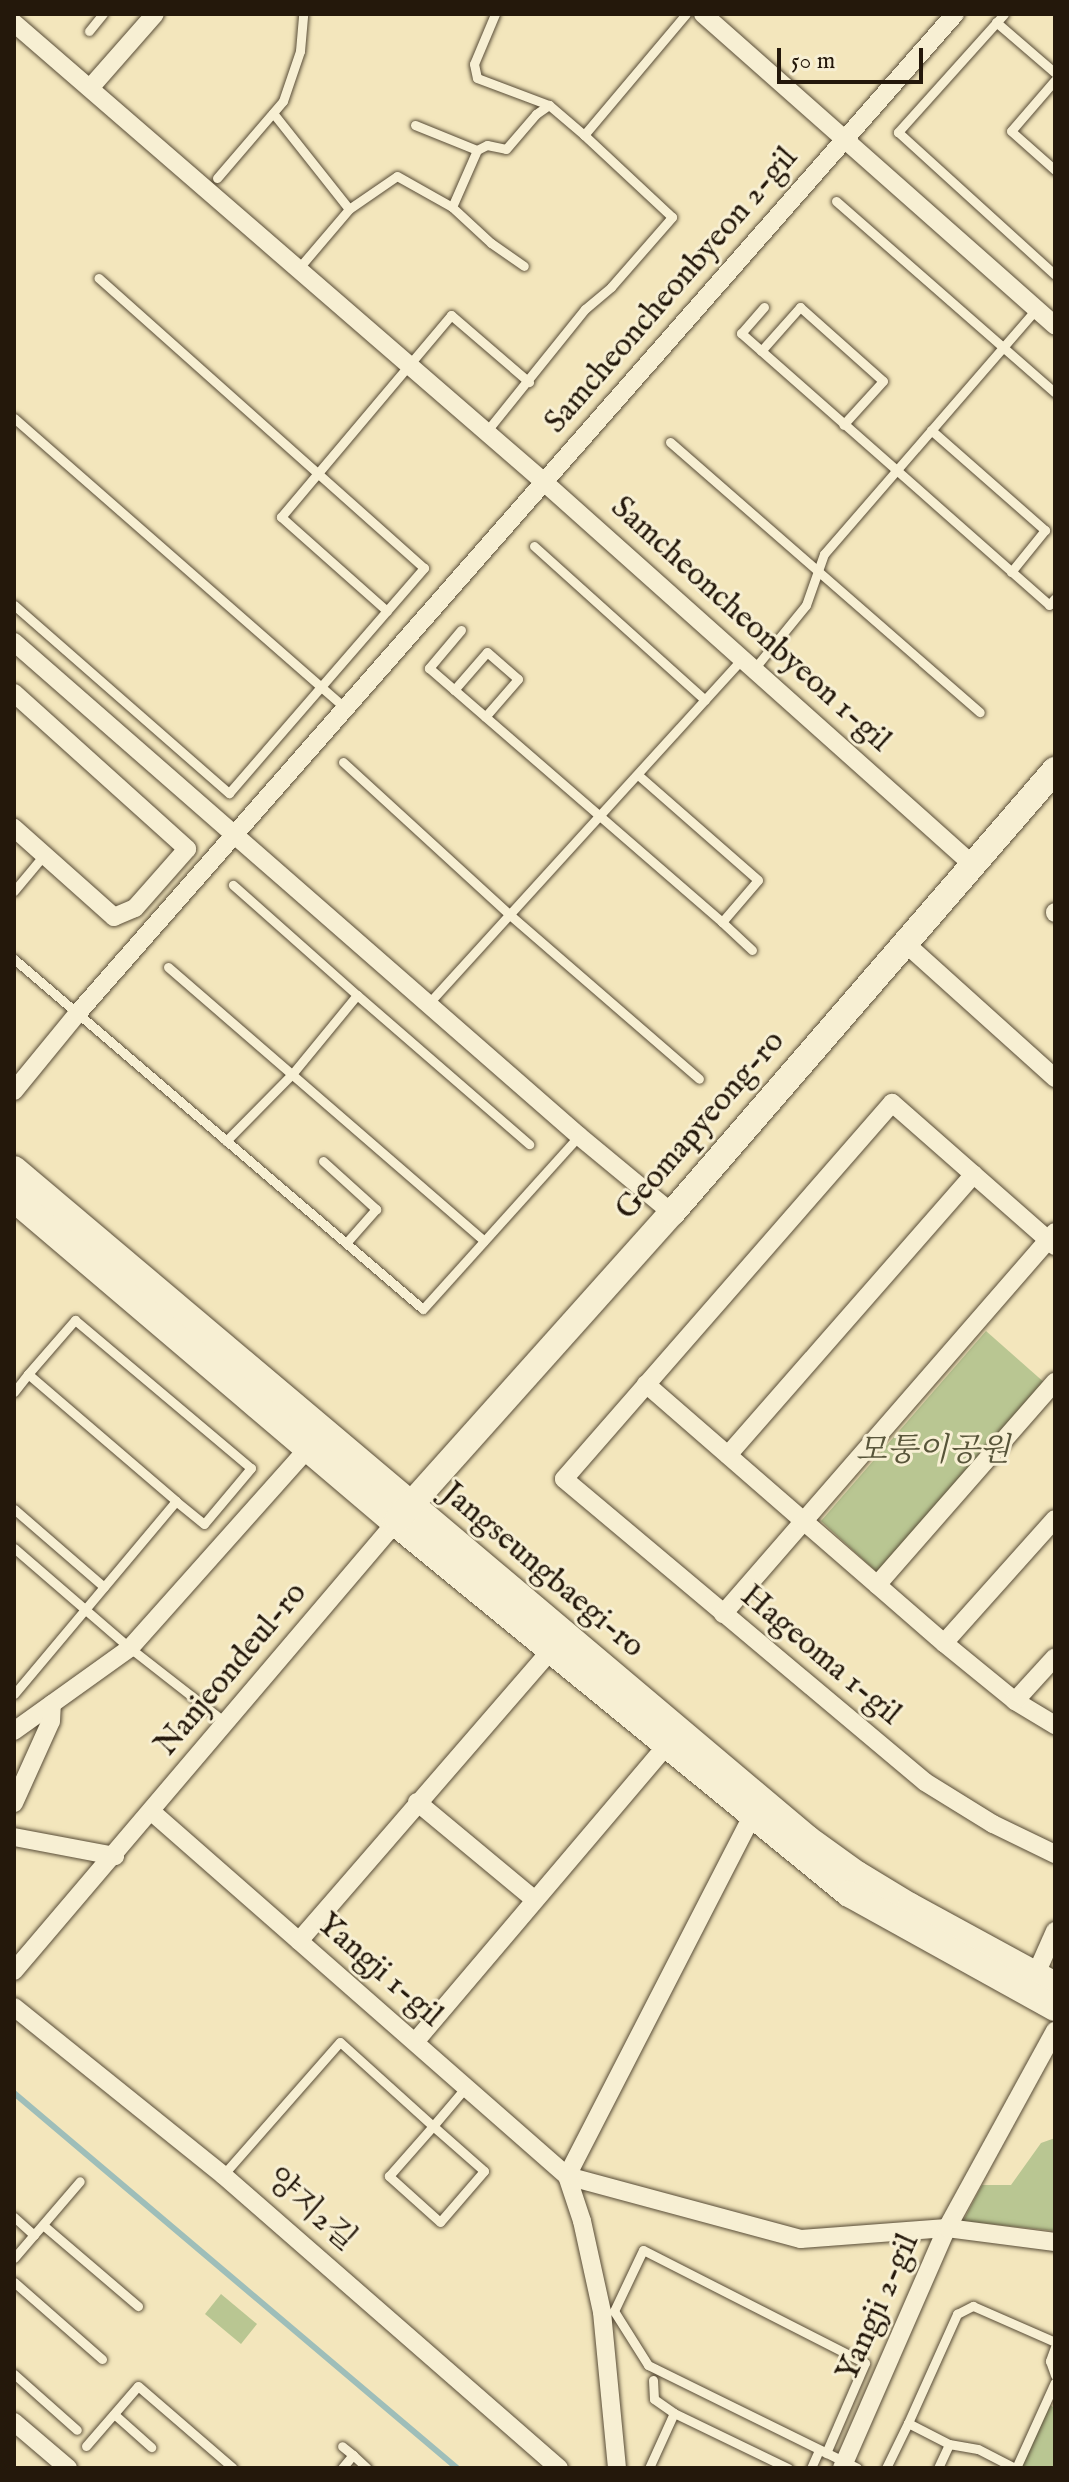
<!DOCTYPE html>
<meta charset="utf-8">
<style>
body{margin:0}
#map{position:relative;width:1069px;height:2482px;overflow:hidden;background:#f3e6bc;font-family:"IM FELL English","Noto Serif KR",serif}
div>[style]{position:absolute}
.green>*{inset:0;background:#b9c692}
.stream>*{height:6px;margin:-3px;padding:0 3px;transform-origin:3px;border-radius:3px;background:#9ebeb9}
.roads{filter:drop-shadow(0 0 2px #584c37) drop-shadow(0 0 2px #584c37)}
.lane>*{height:9px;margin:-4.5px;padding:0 4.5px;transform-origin:4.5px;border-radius:4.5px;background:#f7efd3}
.street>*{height:18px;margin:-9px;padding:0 9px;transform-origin:9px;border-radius:9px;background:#f7efd3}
.secondary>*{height:26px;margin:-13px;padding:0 13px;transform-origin:13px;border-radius:13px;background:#f7efd3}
span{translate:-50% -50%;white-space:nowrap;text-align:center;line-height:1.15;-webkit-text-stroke:6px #f7efd3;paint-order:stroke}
.street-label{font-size:32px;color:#24180b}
.park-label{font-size:32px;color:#58553a;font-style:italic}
.frame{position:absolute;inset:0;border:16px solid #24180b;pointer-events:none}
.scale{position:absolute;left:777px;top:48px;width:146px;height:36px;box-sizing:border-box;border:4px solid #24180b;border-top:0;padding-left:10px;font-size:24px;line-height:28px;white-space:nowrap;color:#24180b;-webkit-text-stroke:6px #f7efd3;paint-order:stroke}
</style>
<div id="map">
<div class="green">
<i style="clip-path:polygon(986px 1331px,1046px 1384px,880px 1575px,821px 1521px)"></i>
<i style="clip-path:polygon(1055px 2138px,1055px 2231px,963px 2221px,982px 2185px,1011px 2185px,1041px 2143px)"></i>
<i style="clip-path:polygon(221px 2294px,257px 2324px,241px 2344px,205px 2314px)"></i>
<i style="clip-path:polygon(1046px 2403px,1055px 2408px,1055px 2468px,1016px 2468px)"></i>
</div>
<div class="stream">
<i style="left:14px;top:2093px;width:580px;rotate:40.25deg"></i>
</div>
<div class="roads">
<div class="lane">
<i style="left:495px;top:14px;width:54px;rotate:112.8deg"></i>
<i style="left:474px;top:64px;width:14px;rotate:78deg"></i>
<i style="left:477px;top:78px;width:77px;rotate:20.6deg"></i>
<i style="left:1004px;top:14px;width:159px;rotate:131.9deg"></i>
<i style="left:898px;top:132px;width:212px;rotate:42.3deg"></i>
<i style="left:996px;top:22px;width:78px;rotate:40.8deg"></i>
<i style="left:89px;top:31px;width:22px;rotate:-51deg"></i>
<i style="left:1055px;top:80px;width:67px;rotate:130.8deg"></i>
<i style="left:1011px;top:131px;width:59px;rotate:41.6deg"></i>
<i style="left:273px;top:113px;width:122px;rotate:51.6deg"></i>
<i style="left:415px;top:125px;width:67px;rotate:22deg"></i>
<i style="left:217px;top:178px;width:101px;rotate:-49.4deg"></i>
<i style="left:283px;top:101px;width:53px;rotate:-71.2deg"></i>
<i style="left:300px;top:51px;width:37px;rotate:-85deg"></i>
<i style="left:836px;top:201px;width:291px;rotate:41.2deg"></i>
<i style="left:452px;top:207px;width:62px;rotate:-66.3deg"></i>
<i style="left:477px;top:150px;width:11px;rotate:-27deg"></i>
<i style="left:487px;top:145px;width:19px;rotate:12deg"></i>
<i style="left:506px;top:149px;width:46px;rotate:-49.4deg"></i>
<i style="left:536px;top:114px;width:16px;rotate:-35deg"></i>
<i style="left:549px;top:105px;width:46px;rotate:40.6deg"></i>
<i style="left:584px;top:135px;width:158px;rotate:-49.9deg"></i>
<i style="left:298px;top:269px;width:79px;rotate:-49.6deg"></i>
<i style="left:349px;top:209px;width:58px;rotate:-34.5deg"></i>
<i style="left:397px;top:176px;width:63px;rotate:29.4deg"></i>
<i style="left:452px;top:207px;width:53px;rotate:42.7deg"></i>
<i style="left:491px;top:243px;width:40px;rotate:34.9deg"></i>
<i style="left:764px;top:307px;width:35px;rotate:131deg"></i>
<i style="left:741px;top:333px;width:411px;rotate:41.4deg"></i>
<i style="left:1049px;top:605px;width:9px;rotate:-49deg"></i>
<i style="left:761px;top:351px;width:59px;rotate:-48.4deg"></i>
<i style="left:800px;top:307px;width:111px;rotate:41.7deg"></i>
<i style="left:883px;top:381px;width:59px;rotate:132.3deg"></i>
<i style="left:14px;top:418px;width:440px;rotate:41.2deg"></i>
<i style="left:931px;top:430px;width:152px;rotate:41.3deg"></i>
<i style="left:1045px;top:530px;width:54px;rotate:129deg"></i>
<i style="left:486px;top:432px;width:158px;rotate:-51.2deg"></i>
<i style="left:585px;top:309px;width:34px;rotate:-40deg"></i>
<i style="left:611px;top:287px;width:93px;rotate:-48.9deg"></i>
<i style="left:672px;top:217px;width:120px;rotate:-137deg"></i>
<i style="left:670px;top:442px;width:411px;rotate:41.1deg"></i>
<i style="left:534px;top:546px;width:230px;rotate:42deg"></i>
<i style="left:14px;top:605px;width:286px;rotate:41.2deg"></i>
<i style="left:229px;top:793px;width:298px;rotate:-49.1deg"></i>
<i style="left:424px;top:568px;width:436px;rotate:-138.3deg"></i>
<i style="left:387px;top:611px;width:142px;rotate:-138.4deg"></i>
<i style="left:281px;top:517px;width:264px;rotate:-49.9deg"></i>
<i style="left:451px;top:315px;width:103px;rotate:40.7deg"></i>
<i style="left:461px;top:630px;width:50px;rotate:130.1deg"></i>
<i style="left:429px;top:668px;width:388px;rotate:40.9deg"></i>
<i style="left:722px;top:922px;width:55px;rotate:-49.4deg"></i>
<i style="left:758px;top:880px;width:158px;rotate:-138.8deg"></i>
<i style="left:754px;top:669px;width:82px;rotate:-50.9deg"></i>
<i style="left:806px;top:605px;width:54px;rotate:-70.6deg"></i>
<i style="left:824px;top:554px;width:325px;rotate:-49.1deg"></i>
<i style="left:454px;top:690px;width:50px;rotate:-49deg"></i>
<i style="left:487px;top:652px;width:41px;rotate:41.1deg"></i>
<i style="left:518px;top:679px;width:50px;rotate:131deg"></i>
<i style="left:343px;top:762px;width:226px;rotate:42.5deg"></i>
<i style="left:510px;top:915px;width:250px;rotate:40.9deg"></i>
<i style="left:14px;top:891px;width:47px;rotate:-50.2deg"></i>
<i style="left:722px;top:922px;width:41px;rotate:43deg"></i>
<i style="left:14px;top:959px;width:538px;rotate:40.56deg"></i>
<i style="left:423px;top:1309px;width:233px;rotate:-48deg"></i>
<i style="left:168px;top:967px;width:418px;rotate:40.9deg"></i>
<i style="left:357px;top:995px;width:228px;rotate:40.9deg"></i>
<i style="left:428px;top:1004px;width:468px;rotate:-47.7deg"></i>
<i style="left:226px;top:1141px;width:95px;rotate:-45.4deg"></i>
<i style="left:293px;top:1073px;width:101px;rotate:-50.6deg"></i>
<i style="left:357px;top:995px;width:166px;rotate:-138.4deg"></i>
<i style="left:323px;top:1161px;width:72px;rotate:42.2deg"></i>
<i style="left:376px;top:1209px;width:45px;rotate:131.4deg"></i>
<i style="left:28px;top:1374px;width:72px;rotate:-49deg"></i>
<i style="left:75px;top:1320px;width:230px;rotate:40.1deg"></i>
<i style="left:251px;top:1468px;width:73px;rotate:130deg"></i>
<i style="left:204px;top:1524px;width:36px;rotate:-141deg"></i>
<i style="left:14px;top:1392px;width:23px;rotate:-52deg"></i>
<i style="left:28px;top:1374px;width:195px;rotate:40.6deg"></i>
<i style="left:176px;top:1501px;width:252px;rotate:130deg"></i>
<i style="left:14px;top:1509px;width:119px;rotate:40.9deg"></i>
<i style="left:14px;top:1548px;width:153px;rotate:40.8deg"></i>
<i style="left:130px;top:1648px;width:122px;rotate:38deg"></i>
<i style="left:223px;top:2175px;width:177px;rotate:-48.7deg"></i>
<i style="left:340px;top:2042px;width:125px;rotate:42.1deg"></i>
<i style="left:433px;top:2126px;width:68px;rotate:41.4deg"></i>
<i style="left:484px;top:2171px;width:67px;rotate:130.8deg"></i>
<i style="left:440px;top:2222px;width:69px;rotate:-138deg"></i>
<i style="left:389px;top:2176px;width:67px;rotate:-48.7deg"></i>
<i style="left:433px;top:2126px;width:51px;rotate:-49.8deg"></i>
<i style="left:14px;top:2217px;width:27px;rotate:42deg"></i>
<i style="left:43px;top:2225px;width:125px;rotate:40.5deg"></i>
<i style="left:14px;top:2258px;width:101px;rotate:-49.4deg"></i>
<i style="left:14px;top:2282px;width:117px;rotate:41.2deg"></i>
<i style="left:1055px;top:2347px;width:15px;rotate:110deg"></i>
<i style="left:1050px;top:2361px;width:15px;rotate:70deg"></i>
<i style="left:14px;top:2374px;width:84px;rotate:41.6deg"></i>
<i style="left:653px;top:2380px;width:19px;rotate:87deg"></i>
<i style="left:654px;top:2399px;width:24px;rotate:35deg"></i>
<i style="left:114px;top:2414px;width:50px;rotate:41.7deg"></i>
<i style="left:908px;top:2423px;width:120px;rotate:-65.8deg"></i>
<i style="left:957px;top:2314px;width:18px;rotate:-27deg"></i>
<i style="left:973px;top:2306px;width:90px;rotate:23.7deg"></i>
<i style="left:86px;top:2446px;width:79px;rotate:-49.1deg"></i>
<i style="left:138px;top:2386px;width:125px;rotate:40.8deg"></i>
<i style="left:826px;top:2453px;width:98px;rotate:-66.6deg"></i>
<i style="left:865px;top:2363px;width:249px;rotate:-153deg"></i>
<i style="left:643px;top:2250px;width:68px;rotate:115.4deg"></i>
<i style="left:614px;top:2311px;width:64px;rotate:57.8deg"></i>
<i style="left:648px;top:2365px;width:233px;rotate:26.2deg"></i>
<i style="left:353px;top:2455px;width:19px;rotate:43deg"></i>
<i style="left:342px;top:2468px;width:17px;rotate:-50deg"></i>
<i style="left:353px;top:2455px;width:14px;rotate:-141deg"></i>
<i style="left:649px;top:2468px;width:60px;rotate:-65.6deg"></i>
<i style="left:674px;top:2413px;width:127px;rotate:25.8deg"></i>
<i style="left:811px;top:2468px;width:20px;rotate:-66deg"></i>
<i style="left:886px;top:2468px;width:50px;rotate:-63.9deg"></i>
<i style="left:908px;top:2423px;width:46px;rotate:27.1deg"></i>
<i style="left:949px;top:2444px;width:29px;rotate:10deg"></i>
<i style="left:978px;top:2449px;width:42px;rotate:27.2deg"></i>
<i style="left:938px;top:2468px;width:26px;rotate:-65deg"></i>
<i style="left:1016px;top:2468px;width:94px;rotate:-65.6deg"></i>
</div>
<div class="street">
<i style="left:703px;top:14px;width:470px;rotate:41.5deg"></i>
<i style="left:14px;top:23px;width:701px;rotate:40.89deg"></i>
<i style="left:544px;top:482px;width:575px;rotate:41.76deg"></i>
<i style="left:90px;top:88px;width:98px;rotate:-48.7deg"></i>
<i style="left:14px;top:642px;width:751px;rotate:41.16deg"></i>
<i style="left:579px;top:1136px;width:121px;rotate:39.6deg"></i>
<i style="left:14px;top:693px;width:233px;rotate:42deg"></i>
<i style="left:187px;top:849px;width:79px;rotate:131.4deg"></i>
<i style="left:135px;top:908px;width:23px;rotate:157deg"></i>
<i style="left:114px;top:917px;width:134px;rotate:-138.3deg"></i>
<i style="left:1055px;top:912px;width:1px;rotate:90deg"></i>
<i style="left:905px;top:943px;width:202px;rotate:42deg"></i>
<i style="left:14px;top:1091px;width:99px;rotate:-50.7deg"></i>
<i style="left:77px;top:1014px;width:1331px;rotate:-48.72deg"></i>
<i style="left:1055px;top:1246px;width:217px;rotate:-138.7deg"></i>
<i style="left:892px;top:1103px;width:499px;rotate:131.1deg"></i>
<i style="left:564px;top:1479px;width:471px;rotate:40deg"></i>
<i style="left:925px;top:1782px;width:80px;rotate:31.7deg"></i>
<i style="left:993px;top:1824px;width:69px;rotate:25.8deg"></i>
<i style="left:646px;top:1384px;width:395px;rotate:41deg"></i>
<i style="left:944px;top:1643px;width:92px;rotate:39.2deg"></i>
<i style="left:1015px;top:1701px;width:47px;rotate:31deg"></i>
<i style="left:728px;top:1455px;width:373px;rotate:-48.8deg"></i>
<i style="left:877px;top:1585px;width:270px;rotate:-48.8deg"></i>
<i style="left:723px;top:1614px;width:506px;rotate:-49.01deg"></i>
<i style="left:944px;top:1643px;width:166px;rotate:-48.2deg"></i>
<i style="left:1015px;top:1701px;width:59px;rotate:-47.7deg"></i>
<i style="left:14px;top:1731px;width:143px;rotate:-35.6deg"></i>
<i style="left:130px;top:1648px;width:266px;rotate:-48.3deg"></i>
<i style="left:417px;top:1802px;width:152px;rotate:39.7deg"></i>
<i style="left:14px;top:1803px;width:90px;rotate:-65.7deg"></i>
<i style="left:51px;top:1721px;width:17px;rotate:-87deg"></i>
<i style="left:152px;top:1812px;width:552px;rotate:41.25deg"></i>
<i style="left:567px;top:2176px;width:242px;rotate:15.1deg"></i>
<i style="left:801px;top:2239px;width:146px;rotate:-4.3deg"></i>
<i style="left:947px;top:2228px;width:109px;rotate:7.4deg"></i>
<i style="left:14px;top:1837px;width:103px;rotate:10.7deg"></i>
<i style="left:299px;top:1941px;width:385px;rotate:-49.1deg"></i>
<i style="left:14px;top:1971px;width:588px;rotate:-49.62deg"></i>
<i style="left:1032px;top:1983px;width:57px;rotate:-66.1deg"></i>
<i style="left:14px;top:2007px;width:268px;rotate:38.8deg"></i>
<i style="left:223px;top:2175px;width:446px;rotate:41.1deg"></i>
<i style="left:415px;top:2042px;width:388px;rotate:-49.7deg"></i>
<i style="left:14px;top:2422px;width:71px;rotate:40.4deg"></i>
<i style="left:617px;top:2468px;width:157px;rotate:-95.5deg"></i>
<i style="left:602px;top:2312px;width:93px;rotate:-102.4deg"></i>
<i style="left:582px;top:2221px;width:47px;rotate:-108.4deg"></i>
<i style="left:567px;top:2176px;width:405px;rotate:-62.8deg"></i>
<i style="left:842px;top:2468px;width:262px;rotate:-66.4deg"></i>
<i style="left:947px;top:2228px;width:225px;rotate:-61.3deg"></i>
</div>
<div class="secondary">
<i style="left:14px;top:1169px;width:1038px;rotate:40.15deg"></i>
<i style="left:807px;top:1838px;width:62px;rotate:35.8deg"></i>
<i style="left:857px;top:1874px;width:62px;rotate:31.1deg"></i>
<i style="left:910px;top:1906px;width:165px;rotate:28.6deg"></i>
<i style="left:14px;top:1199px;width:500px;rotate:40.38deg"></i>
<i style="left:395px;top:1523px;width:586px;rotate:39.26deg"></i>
<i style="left:849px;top:1894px;width:235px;rotate:29deg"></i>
<i style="left:398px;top:1519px;width:411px;rotate:-48.2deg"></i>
<i style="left:672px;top:1213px;width:586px;rotate:-49.15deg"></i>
</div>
</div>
<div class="street-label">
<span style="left:672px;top:291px;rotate:-49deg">Samcheoncheonbyeon 2-gil</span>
<span style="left:750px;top:625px;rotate:42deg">Samcheoncheonbyeon 1-gil</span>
<span style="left:701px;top:1126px;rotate:-49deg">Geomapyeong-ro</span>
<span style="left:542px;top:1571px;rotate:40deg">Jangseungbaegi-ro</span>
<span style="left:820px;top:1656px;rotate:40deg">Hageoma 1-gil</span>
<span style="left:232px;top:1670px;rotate:-50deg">Nanjeondeul-ro</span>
<span style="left:379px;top:1971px;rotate:41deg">Yangji 1-gil</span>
<span style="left:310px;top:2211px;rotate:41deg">양지2길</span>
<span style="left:879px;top:2308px;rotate:-66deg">Yangji 2-gil</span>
</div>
<div class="park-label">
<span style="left:933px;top:1452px">모퉁이공원</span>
</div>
<div class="frame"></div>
<div class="scale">50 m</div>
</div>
